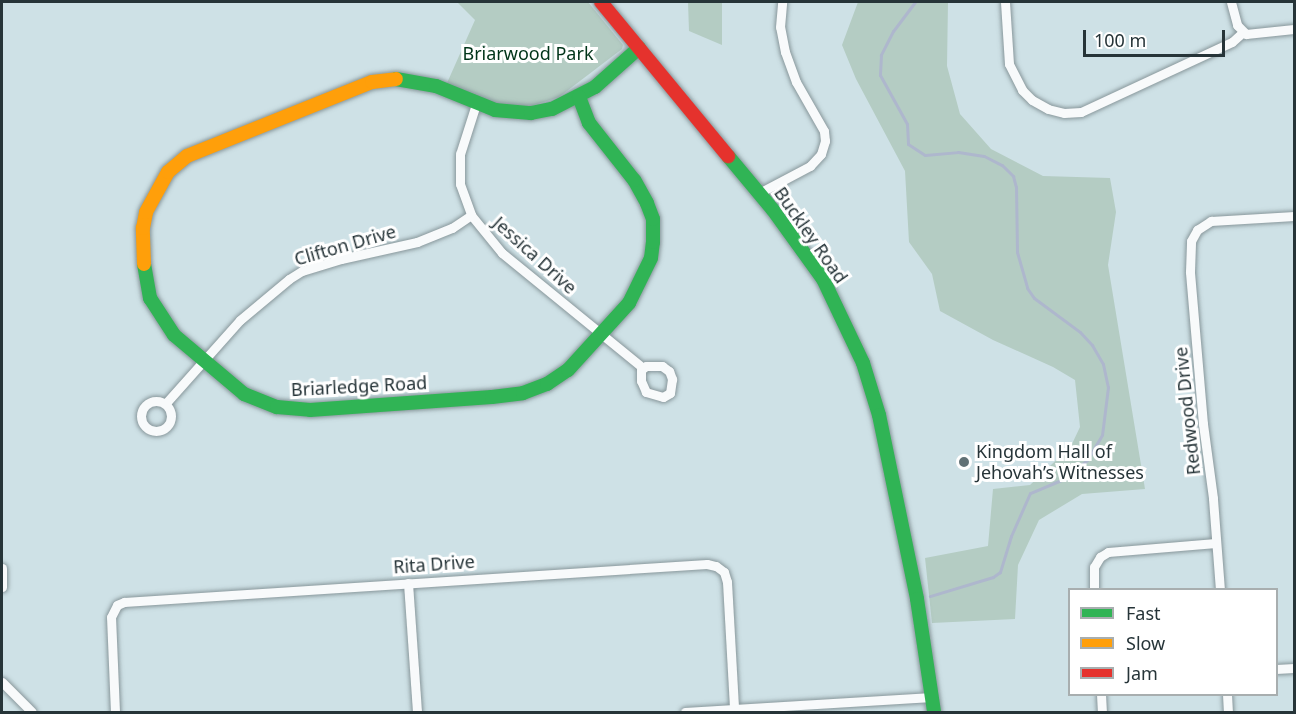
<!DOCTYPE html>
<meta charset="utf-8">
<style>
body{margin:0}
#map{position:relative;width:1296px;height:714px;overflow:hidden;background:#cee1e6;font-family:"Noto Sans",sans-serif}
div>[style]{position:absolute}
.green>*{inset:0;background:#b4ccc3}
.stream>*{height:3px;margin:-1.5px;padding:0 1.5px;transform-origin:1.5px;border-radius:1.5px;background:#aeb7cd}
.roads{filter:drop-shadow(0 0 2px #88979b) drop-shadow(0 0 2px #88979b)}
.street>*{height:9px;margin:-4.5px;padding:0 4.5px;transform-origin:4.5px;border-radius:4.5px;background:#f8fafb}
.street>.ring{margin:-4.5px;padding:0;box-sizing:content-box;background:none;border:9px solid #f8fafb;border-radius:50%}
.fast>*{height:14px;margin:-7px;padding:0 7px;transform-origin:7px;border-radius:7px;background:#30b455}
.slow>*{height:14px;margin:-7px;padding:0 7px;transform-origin:7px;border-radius:7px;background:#ff9f0a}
.jam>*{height:14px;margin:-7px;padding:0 7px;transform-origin:7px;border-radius:7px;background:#e5322d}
.dots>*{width:16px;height:16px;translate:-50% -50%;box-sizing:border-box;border:3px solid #fff;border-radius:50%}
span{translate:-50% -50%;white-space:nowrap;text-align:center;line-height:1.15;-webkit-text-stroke:6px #fff;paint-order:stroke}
.park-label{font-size:18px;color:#003419}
.street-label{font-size:18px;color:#263438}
.poi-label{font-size:18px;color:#263438}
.left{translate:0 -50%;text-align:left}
.frame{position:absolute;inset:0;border:3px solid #263438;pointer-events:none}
.legend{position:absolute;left:1068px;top:588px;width:210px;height:108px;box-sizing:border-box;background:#fff;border:2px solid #a8aeaf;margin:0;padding:8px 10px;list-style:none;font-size:18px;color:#263438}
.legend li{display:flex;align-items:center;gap:12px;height:30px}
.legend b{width:30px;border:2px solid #a8aeaf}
.scale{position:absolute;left:1083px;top:30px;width:142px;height:27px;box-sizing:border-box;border:3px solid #263438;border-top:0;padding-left:8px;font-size:18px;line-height:21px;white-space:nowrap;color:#263438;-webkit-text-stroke:4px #fff;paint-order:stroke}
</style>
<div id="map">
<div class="green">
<i style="clip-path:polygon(457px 2px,588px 2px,623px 45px,622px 49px,559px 97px,531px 106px,493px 103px,447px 83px,475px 20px)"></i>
<i style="clip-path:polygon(688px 2px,722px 2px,722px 45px,689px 31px)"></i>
<i style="clip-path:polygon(858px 2px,948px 2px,947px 66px,960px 114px,991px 149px,1043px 176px,1110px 178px,1116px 212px,1108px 265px,1145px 489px,1082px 494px,1039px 520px,1018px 565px,1015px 619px,932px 623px,925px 558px,988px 546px,993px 489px,1030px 485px,1071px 446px,1080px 427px,1075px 380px,1053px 367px,993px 340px,940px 311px,932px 274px,909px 242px,905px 171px,856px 79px,842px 45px)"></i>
</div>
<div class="stream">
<i style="left:915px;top:2px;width:36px;rotate:127deg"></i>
<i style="left:893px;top:31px;width:27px;rotate:117deg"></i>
<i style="left:881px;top:55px;width:20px;rotate:93deg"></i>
<i style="left:880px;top:75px;width:56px;rotate:61.1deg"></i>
<i style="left:907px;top:124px;width:20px;rotate:87deg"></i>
<i style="left:908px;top:144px;width:20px;rotate:33deg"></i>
<i style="left:925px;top:155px;width:33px;rotate:-5deg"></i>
<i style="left:958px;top:152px;width:26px;rotate:9deg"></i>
<i style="left:984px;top:156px;width:20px;rotate:27deg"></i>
<i style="left:1002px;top:165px;width:16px;rotate:45deg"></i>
<i style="left:1013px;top:176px;width:11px;rotate:75deg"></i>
<i style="left:1016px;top:187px;width:65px;rotate:89.1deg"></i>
<i style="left:1017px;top:252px;width:37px;rotate:74deg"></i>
<i style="left:1027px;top:288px;width:12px;rotate:55deg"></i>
<i style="left:1034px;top:298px;width:57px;rotate:36.5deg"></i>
<i style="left:1080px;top:332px;width:18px;rotate:47deg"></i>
<i style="left:1092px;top:345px;width:22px;rotate:60deg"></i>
<i style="left:1103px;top:364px;width:24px;rotate:78deg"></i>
<i style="left:1108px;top:387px;width:48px;rotate:97.1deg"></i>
<i style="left:1102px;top:435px;width:29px;rotate:121deg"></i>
<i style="left:1087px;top:460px;width:28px;rotate:139deg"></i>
<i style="left:1066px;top:478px;width:39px;rotate:157deg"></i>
<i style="left:1030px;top:493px;width:47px;rotate:113.8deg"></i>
<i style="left:1011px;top:536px;width:38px;rotate:107deg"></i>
<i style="left:1000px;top:572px;width:9px;rotate:144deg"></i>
<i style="left:993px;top:577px;width:66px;rotate:163.2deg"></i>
</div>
<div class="roads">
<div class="street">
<i style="left:1005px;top:2px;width:62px;rotate:86.3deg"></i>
<i style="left:1009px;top:64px;width:29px;rotate:63deg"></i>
<i style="left:1022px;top:90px;width:14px;rotate:45deg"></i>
<i style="left:1032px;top:100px;width:18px;rotate:29deg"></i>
<i style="left:1048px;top:109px;width:16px;rotate:14deg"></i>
<i style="left:1064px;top:113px;width:17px;rotate:-3deg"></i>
<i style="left:1081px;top:112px;width:166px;rotate:-24.9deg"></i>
<i style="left:1232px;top:42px;width:15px;rotate:-42deg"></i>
<i style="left:1231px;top:2px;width:24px;rotate:75deg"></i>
<i style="left:1237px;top:25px;width:13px;rotate:45deg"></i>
<i style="left:1246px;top:34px;width:48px;rotate:-5.9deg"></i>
<i style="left:476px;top:104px;width:52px;rotate:107.7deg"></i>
<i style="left:460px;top:154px;width:30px;rotate:90deg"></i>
<i style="left:460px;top:184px;width:33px;rotate:70deg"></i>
<i style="left:471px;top:215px;width:49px;rotate:50.8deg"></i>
<i style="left:502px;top:253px;width:182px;rotate:39.2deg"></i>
<i style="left:759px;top:193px;width:58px;rotate:-27.9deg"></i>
<i style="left:810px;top:166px;width:16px;rotate:-47deg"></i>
<i style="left:821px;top:154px;width:14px;rotate:-73deg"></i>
<i style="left:825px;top:141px;width:10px;rotate:-96deg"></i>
<i style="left:824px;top:131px;width:56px;rotate:-119.7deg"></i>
<i style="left:796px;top:82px;width:32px;rotate:-110deg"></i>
<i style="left:785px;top:52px;width:25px;rotate:-101deg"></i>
<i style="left:780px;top:27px;width:25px;rotate:-85deg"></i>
<i style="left:646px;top:366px;width:16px"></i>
<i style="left:662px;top:366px;width:9px;rotate:36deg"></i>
<i style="left:669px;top:371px;width:9px;rotate:69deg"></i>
<i style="left:672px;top:379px;width:14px;rotate:98deg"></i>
<i style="left:670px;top:393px;width:8px;rotate:150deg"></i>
<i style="left:663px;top:397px;width:18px;rotate:-164deg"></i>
<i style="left:646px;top:392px;width:12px;rotate:-114deg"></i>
<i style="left:641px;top:381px;width:11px;rotate:-90deg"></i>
<i style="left:641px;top:370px;width:6px;rotate:-39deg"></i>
<i class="ring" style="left:141px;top:401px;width:21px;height:21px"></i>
<i style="left:166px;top:403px;width:111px;rotate:-48.3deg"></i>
<i style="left:240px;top:320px;width:64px;rotate:-39.9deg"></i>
<i style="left:289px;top:279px;width:15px;rotate:-32deg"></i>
<i style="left:302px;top:271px;width:41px;rotate:-17.1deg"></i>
<i style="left:341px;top:259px;width:78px;rotate:-12.6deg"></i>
<i style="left:417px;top:242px;width:38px;rotate:-22deg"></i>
<i style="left:452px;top:228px;width:23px;rotate:-34deg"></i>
<i style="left:2px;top:568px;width:19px;rotate:90deg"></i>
<i style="left:408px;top:583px;width:129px;rotate:86deg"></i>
<i style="left:1094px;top:590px;width:23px;rotate:-90deg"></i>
<i style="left:1094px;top:567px;width:12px;rotate:-59deg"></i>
<i style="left:1100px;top:557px;width:9px;rotate:-32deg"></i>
<i style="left:1108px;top:552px;width:108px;rotate:-4.8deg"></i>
<i style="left:1220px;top:590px;width:92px;rotate:-94.4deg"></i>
<i style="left:1213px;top:498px;width:75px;rotate:-97.7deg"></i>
<i style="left:1203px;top:424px;width:153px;rotate:-94.9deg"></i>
<i style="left:1190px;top:272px;width:31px;rotate:-88deg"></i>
<i style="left:1191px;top:241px;width:13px;rotate:-61deg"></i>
<i style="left:1197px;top:230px;width:17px;rotate:-33deg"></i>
<i style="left:1211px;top:221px;width:83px;rotate:-3.4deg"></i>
<i style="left:1276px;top:669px;width:18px;rotate:-3deg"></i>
<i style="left:2px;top:682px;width:42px;rotate:45deg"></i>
<i style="left:1101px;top:694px;width:18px;rotate:87deg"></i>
<i style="left:1227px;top:694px;width:18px;rotate:87deg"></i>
<i style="left:115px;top:712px;width:95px;rotate:-92.4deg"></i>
<i style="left:111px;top:617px;width:13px;rotate:-63deg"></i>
<i style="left:117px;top:605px;width:8px;rotate:-23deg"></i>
<i style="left:124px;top:602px;width:584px;rotate:-3.73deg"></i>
<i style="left:707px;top:564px;width:9px;rotate:13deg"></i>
<i style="left:716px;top:566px;width:10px;rotate:37deg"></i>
<i style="left:724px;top:572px;width:10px;rotate:73deg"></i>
<i style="left:727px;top:582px;width:127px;rotate:86.8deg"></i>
<i style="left:685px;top:712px;width:247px;rotate:-3.5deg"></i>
</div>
<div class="fast">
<i style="left:396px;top:79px;width:41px;rotate:9.9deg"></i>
<i style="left:436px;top:86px;width:64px;rotate:22.1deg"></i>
<i style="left:495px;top:110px;width:36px;rotate:5deg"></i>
<i style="left:531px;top:113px;width:21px;rotate:-11deg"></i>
<i style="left:552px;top:109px;width:48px;rotate:-27.1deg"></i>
<i style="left:595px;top:87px;width:59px;rotate:-41.6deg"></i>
<i style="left:728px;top:156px;width:70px;rotate:50.2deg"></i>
<i style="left:773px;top:210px;width:85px;rotate:54.1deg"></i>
<i style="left:823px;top:279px;width:93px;rotate:64.5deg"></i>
<i style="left:863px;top:363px;width:54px;rotate:72.9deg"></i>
<i style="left:879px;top:415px;width:188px;rotate:78.3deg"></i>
<i style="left:917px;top:599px;width:114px;rotate:81.4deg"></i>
<i style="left:144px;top:264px;width:35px;rotate:80deg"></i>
<i style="left:150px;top:298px;width:44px;rotate:57deg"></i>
<i style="left:174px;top:335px;width:92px;rotate:40.1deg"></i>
<i style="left:244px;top:394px;width:35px;rotate:22deg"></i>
<i style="left:277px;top:407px;width:33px;rotate:5deg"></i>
<i style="left:310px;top:410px;width:182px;rotate:-4.1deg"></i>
<i style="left:492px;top:397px;width:31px;rotate:-7deg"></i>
<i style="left:523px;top:393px;width:26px;rotate:-21deg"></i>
<i style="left:547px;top:384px;width:25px;rotate:-34deg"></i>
<i style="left:568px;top:370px;width:91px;rotate:-47.7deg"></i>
<i style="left:629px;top:303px;width:50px;rotate:-63.9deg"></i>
<i style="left:651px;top:258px;width:16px;rotate:-83deg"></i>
<i style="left:653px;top:242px;width:23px;rotate:-90deg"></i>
<i style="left:653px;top:219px;width:17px;rotate:-111deg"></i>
<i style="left:647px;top:203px;width:26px;rotate:-119deg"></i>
<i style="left:634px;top:180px;width:73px;rotate:-128.3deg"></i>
<i style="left:589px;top:123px;width:28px;rotate:-111deg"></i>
</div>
<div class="slow">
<i style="left:144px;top:264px;width:36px;rotate:-92deg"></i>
<i style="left:143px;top:228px;width:16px;rotate:-79deg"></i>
<i style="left:146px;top:212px;width:46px;rotate:-61.2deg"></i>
<i style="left:168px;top:172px;width:25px;rotate:-40deg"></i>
<i style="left:187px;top:156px;width:199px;rotate:-21.8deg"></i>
<i style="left:372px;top:82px;width:24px;rotate:-7deg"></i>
</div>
<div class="jam">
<i style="left:601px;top:2px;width:200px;rotate:50.5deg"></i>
</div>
</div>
<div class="dots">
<i style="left:964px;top:462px;background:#617175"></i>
</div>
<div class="park-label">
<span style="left:528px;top:53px">Briarwood Park</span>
</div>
<div class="street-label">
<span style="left:811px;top:235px;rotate:55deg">Buckley Road</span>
<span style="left:345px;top:245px;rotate:-16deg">Clifton Drive</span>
<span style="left:535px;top:255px;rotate:42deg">Jessica Drive</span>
<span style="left:359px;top:386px;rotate:-3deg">Briarledge Road</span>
<span style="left:1187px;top:411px;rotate:-96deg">Redwood Drive</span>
<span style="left:434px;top:564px;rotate:-4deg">Rita Drive</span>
</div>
<div class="poi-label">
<span class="left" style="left:976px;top:462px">Kingdom Hall of<br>Jehovah’s Witnesses</span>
</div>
<div class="frame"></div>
<ul class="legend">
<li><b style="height:8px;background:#30b455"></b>Fast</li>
<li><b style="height:8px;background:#ff9f0a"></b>Slow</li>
<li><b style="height:8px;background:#e5322d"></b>Jam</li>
</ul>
<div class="scale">100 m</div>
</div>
